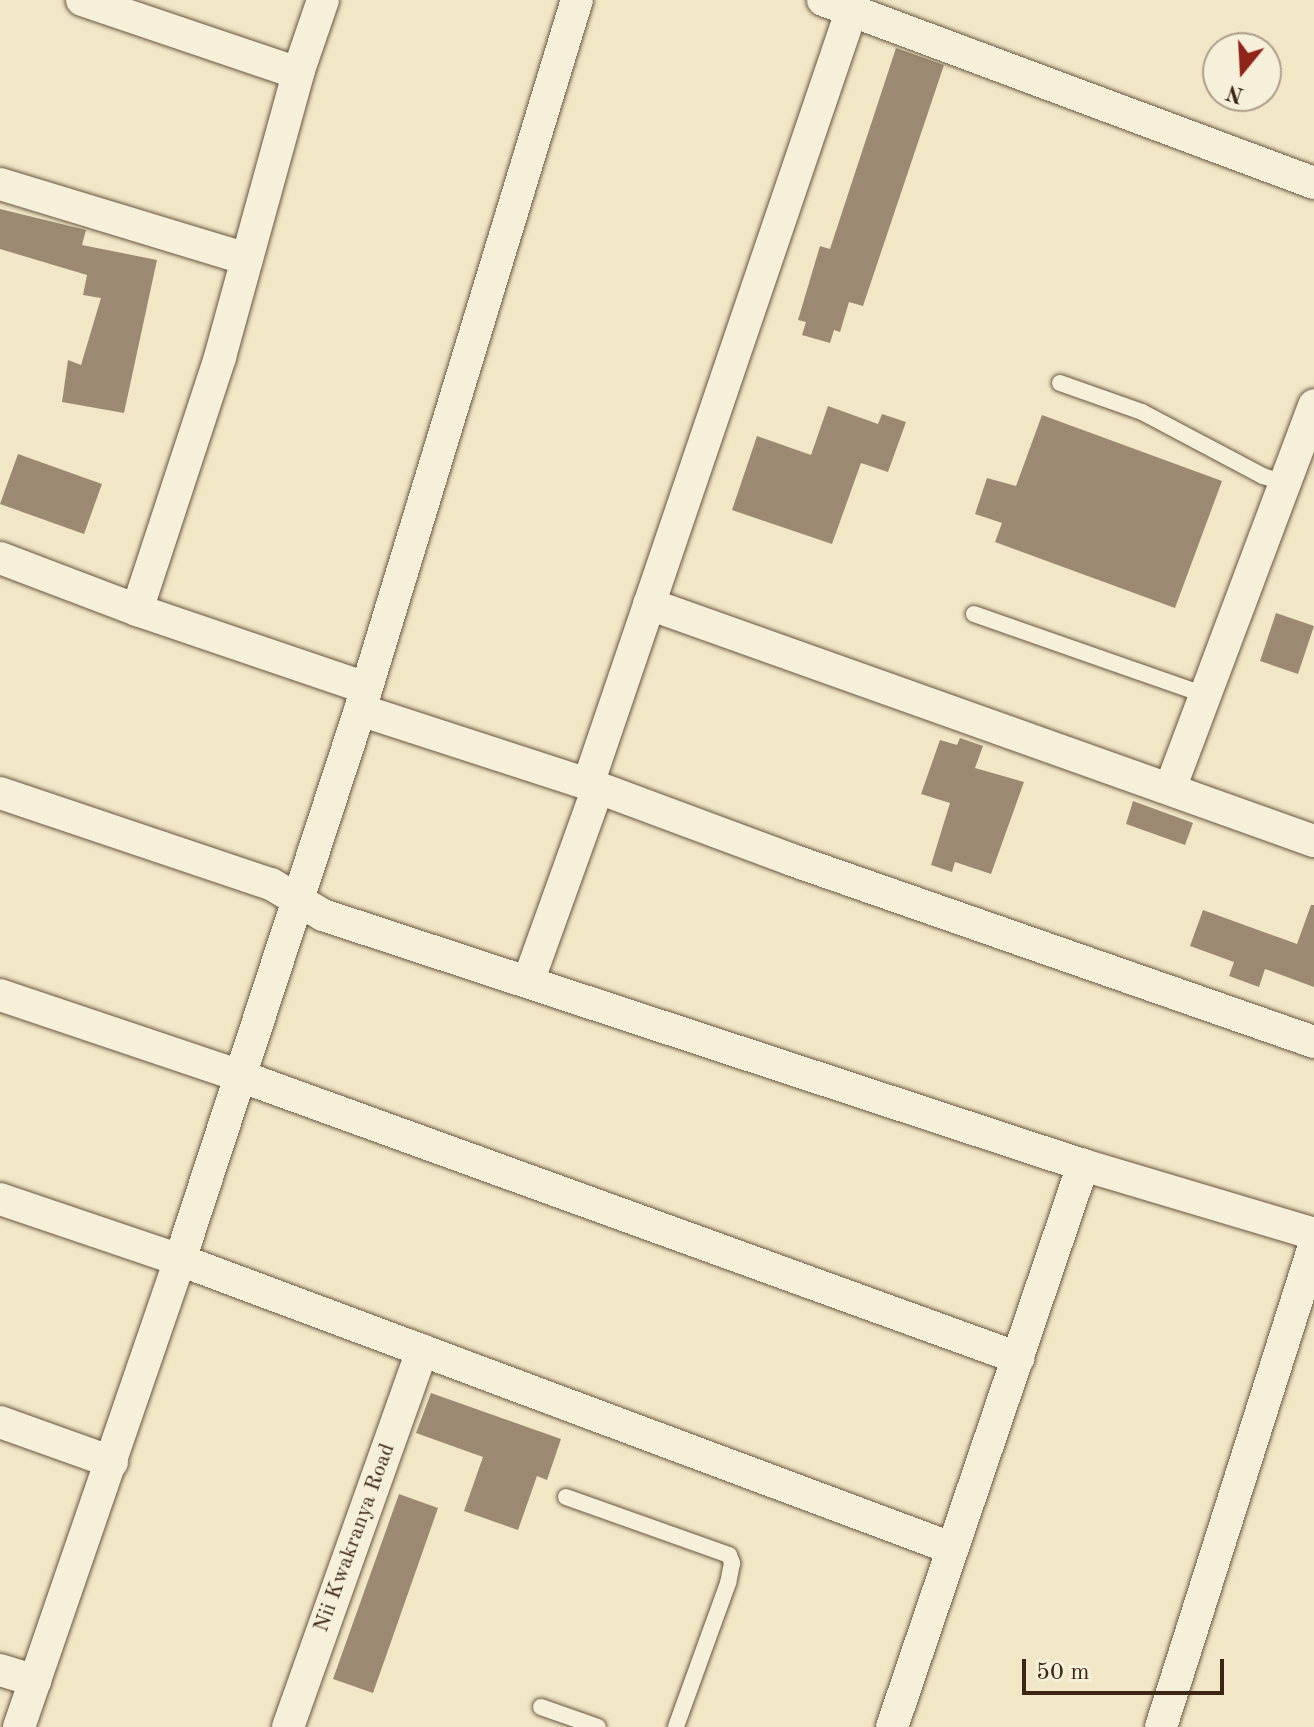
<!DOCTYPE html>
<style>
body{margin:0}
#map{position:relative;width:1314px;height:1727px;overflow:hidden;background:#f1e7c6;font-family:"Old Standard TT",serif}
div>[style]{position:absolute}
.building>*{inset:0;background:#9b8a71}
.roads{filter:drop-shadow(0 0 2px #6a5641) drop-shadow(0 0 2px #6a5641)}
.lane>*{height:16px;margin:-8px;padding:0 8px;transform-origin:8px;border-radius:8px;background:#f6efda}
.street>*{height:32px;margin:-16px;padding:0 16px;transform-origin:16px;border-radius:16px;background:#f6efda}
span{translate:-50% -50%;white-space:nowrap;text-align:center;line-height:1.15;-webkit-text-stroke:7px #f6efda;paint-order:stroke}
.street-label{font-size:22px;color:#3d2515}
.north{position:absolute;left:1202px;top:32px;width:80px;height:80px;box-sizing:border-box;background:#f6efda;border:2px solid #ac9e8b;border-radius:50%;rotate:198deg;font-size:22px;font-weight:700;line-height:32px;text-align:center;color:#3d2515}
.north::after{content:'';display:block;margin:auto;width:28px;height:36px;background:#8f2418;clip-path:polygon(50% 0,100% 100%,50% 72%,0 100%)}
.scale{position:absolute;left:1022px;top:1659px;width:202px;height:36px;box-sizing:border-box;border:4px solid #3d2515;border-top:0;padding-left:10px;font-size:24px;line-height:28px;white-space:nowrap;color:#3d2515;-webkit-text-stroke:6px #f6efda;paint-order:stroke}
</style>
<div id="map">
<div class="building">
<i style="clip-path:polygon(896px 48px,944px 65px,863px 306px,849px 302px,840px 332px,834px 330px,830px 343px,802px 335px,806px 322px,798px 320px,820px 246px,830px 249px)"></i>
<i style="clip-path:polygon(0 209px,86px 230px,82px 245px,157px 260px,124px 413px,62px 402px,68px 360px,81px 365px,101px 298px,83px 295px,87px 275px,0 249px)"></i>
<i style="clip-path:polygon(828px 406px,878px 424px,882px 414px,906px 422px,888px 472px,861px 463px,832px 544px,732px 510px,757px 436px,811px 455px)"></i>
<i style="clip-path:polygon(1042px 415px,1222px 481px,1175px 608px,995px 542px,1002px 523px,975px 514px,987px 478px,1016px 486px)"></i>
<i style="clip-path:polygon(18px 454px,102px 484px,84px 534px,0 504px)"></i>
<i style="clip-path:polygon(1276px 613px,1314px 626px,1298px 674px,1260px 661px)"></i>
<i style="clip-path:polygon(960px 738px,983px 746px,975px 768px,1024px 782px,991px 874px,955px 862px,952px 872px,931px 865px,950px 803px,921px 794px,940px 740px,957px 745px)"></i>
<i style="clip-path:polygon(1133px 801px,1193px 823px,1185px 845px,1126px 824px)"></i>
<i style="clip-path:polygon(1311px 905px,1314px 905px,1314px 987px,1265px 969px,1259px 987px,1229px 976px,1234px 962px,1190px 946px,1203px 910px,1297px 944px)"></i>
<i style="clip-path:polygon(431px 1393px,561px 1439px,547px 1480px,537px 1476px,518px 1530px,464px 1511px,483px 1457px,416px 1433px)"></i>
<i style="clip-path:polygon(399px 1494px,438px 1508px,373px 1693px,333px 1679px)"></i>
</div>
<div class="roads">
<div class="lane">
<i style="left:1060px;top:383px;width:87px;rotate:19.5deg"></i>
<i style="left:1142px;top:412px;width:137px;rotate:27.9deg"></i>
<i style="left:1263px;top:476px;width:22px;rotate:18deg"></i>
<i style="left:974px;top:614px;width:245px;rotate:19.3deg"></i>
<i style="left:566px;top:1497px;width:173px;rotate:19.6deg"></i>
<i style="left:729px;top:1555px;width:9px;rotate:69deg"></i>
<i style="left:732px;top:1563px;width:20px;rotate:101deg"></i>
<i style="left:728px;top:1583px;width:153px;rotate:109.9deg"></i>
<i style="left:541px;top:1707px;width:60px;rotate:19.3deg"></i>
</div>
<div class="street">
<i style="left:82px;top:0;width:228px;rotate:18.7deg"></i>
<i style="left:823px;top:0;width:524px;rotate:20.44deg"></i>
<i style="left:0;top:184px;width:258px;rotate:16.9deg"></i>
<i style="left:0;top:558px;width:147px;rotate:20.8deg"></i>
<i style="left:137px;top:610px;width:242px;rotate:18.8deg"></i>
<i style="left:649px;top:604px;width:706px;rotate:19.62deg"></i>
<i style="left:137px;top:610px;width:266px;rotate:-71.8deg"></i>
<i style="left:220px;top:357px;width:295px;rotate:-74.6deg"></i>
<i style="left:298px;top:73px;width:77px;rotate:-71.1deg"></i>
<i style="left:360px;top:710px;width:240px;rotate:18deg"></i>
<i style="left:588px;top:784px;width:218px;rotate:20.4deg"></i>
<i style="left:792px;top:860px;width:553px;rotate:19.22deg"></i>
<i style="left:588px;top:784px;width:819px;rotate:-71.19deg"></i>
<i style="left:1170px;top:789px;width:410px;rotate:-69.4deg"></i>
<i style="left:0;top:793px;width:286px;rotate:18.6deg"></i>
<i style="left:271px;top:884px;width:61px;rotate:30.8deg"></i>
<i style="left:323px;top:915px;width:800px;rotate:18.21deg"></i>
<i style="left:1083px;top:1165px;width:241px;rotate:16.6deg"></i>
<i style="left:528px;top:982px;width:206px;rotate:-70.2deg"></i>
<i style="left:0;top:995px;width:253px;rotate:18.6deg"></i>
<i style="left:240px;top:1076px;width:828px;rotate:19.92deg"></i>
<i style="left:0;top:1199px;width:190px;rotate:18.7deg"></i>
<i style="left:180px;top:1260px;width:823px;rotate:20.48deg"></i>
<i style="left:0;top:1422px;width:119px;rotate:19.7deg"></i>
<i style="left:0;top:1670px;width:37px;rotate:17deg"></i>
<i style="left:19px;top:1727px;width:494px;rotate:-71deg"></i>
<i style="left:180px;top:1260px;width:579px;rotate:-71.88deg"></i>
<i style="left:360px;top:710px;width:742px;rotate:-73.01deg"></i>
<i style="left:288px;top:1727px;width:400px;rotate:-70.4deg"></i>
<i style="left:892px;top:1727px;width:594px;rotate:-71.23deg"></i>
<i style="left:1161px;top:1727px;width:505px;rotate:-72.35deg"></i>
</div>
</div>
<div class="street-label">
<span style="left:355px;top:1538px;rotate:-70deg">Nii Kwakranya Road</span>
</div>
<div class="north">N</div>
<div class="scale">50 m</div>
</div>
